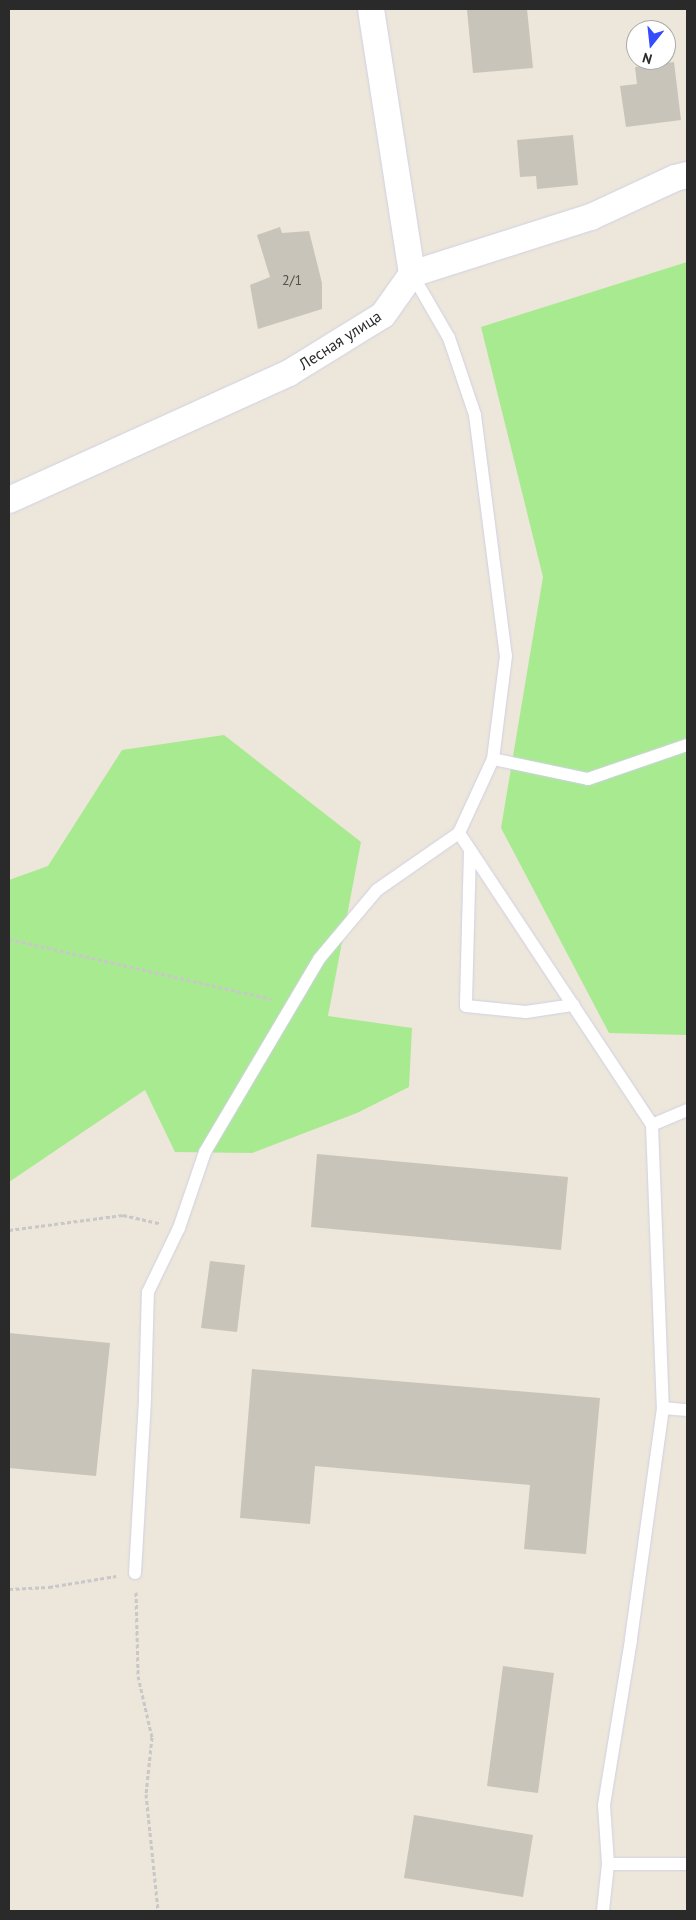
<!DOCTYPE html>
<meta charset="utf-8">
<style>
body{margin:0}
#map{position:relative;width:696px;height:1920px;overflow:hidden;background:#ede6da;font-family:"PT Sans",sans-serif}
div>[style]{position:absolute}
.green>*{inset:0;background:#a8ea90}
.building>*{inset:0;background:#c8c4b9}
.path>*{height:3px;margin-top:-1.5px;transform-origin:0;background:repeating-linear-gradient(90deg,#c8c8c8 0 4px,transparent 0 6.5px)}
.roads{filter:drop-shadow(0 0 1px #cfd1e4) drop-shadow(0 0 1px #cfd1e4)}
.service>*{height:12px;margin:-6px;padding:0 6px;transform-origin:6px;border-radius:6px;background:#fff}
.minor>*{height:26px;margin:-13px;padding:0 13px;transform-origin:13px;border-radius:13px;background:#fff}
span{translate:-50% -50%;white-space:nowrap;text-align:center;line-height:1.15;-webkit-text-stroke:4px #fff;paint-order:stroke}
.number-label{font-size:14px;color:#52504e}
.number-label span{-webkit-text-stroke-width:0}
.street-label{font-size:16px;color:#2a2a2a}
.frame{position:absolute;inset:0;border:10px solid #2a2a2a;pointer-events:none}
.north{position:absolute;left:626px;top:20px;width:50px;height:50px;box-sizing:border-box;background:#fff;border:1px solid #aaa;border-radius:50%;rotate:196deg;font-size:14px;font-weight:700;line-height:20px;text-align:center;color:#2a2a2a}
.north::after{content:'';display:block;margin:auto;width:18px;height:22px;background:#354bff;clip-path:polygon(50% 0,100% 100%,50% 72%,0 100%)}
</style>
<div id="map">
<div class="green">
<i style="clip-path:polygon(687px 262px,687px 1035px,609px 1033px,501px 828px,543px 577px,481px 327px)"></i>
<i style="clip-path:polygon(224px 735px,361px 842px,328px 1016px,412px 1028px,409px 1087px,357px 1113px,252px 1153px,175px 1152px,145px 1090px,9px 1182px,9px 880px,48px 866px,122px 750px)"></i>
</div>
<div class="building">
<i style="clip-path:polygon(485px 9px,527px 9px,533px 68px,473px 73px,467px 10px)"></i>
<i style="clip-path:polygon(674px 62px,681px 120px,626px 127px,620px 86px,637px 84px,635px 67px)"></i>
<i style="clip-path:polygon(573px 135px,578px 185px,537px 189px,536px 176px,520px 177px,517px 140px)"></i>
<i style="clip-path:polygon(280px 227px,282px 233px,309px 231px,322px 283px,322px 309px,258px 329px,250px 285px,270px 277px,257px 235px)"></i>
<i style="clip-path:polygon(317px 1154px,568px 1177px,561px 1250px,311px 1227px)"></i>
<i style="clip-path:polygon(210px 1261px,245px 1265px,237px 1332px,201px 1328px)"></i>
<i style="clip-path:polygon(9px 1333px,110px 1343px,96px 1476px,9px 1468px)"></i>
<i style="clip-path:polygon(252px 1369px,600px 1398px,586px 1554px,524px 1549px,530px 1485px,315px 1466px,310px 1524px,240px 1518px)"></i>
<i style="clip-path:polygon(503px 1666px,554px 1673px,538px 1793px,487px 1786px)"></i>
<i style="clip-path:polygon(414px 1815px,533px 1835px,523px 1897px,404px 1878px)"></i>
</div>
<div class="path">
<i style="left:9px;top:939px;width:269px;rotate:12.9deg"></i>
<i style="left:9px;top:1230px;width:115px;rotate:-7.5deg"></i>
<i style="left:123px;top:1215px;width:37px;rotate:13deg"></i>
<i style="left:9px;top:1589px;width:40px;rotate:-2.9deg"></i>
<i style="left:49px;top:1587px;width:68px;rotate:-9.3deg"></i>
<i style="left:136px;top:1592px;width:84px;rotate:88.6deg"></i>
<i style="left:138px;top:1676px;width:63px;rotate:77.1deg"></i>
<i style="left:152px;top:1737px;width:57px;rotate:96deg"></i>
<i style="left:146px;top:1794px;width:118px;rotate:84.1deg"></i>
</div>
<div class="roads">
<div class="service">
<i style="left:412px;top:274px;width:74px;rotate:60deg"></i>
<i style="left:449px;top:338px;width:81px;rotate:71.3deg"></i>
<i style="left:475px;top:415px;width:243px;rotate:82.7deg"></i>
<i style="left:506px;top:656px;width:104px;rotate:97.2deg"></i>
<i style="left:493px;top:759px;width:81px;rotate:114.7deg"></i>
<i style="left:459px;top:833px;width:350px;rotate:56.5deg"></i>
<i style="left:652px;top:1125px;width:283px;rotate:87.8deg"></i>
<i style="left:663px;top:1408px;width:234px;rotate:97.9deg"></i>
<i style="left:631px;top:1640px;width:167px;rotate:99.3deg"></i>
<i style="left:604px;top:1805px;width:59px;rotate:86.1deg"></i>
<i style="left:608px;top:1864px;width:47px;rotate:96.1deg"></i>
<i style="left:493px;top:759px;width:97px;rotate:11.9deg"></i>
<i style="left:588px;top:779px;width:105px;rotate:-19deg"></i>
<i style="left:470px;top:850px;width:156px;rotate:91.5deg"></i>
<i style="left:466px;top:1006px;width:60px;rotate:5.7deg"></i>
<i style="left:526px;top:1012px;width:48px;rotate:-8.5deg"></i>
<i style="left:652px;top:1125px;width:38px;rotate:-23deg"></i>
<i style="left:663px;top:1408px;width:24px;rotate:5deg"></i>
<i style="left:135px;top:1573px;width:176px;rotate:-86.7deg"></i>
<i style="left:145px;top:1397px;width:105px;rotate:-88.4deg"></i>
<i style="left:148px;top:1292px;width:71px;rotate:-64.2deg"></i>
<i style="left:179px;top:1228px;width:80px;rotate:-71.1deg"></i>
<i style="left:205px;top:1152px;width:224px;rotate:-59.4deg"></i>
<i style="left:319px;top:959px;width:90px;rotate:-50deg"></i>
<i style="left:377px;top:890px;width:100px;rotate:-34.8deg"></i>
<i style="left:608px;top:1864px;width:79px"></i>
</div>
<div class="minor">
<i style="left:412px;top:274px;width:188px;rotate:-17.7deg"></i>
<i style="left:591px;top:217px;width:93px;rotate:-24.9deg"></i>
<i style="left:675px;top:178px;width:12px;rotate:-14deg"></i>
<i style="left:9px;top:500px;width:307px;rotate:-24.4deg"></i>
<i style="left:289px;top:373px;width:110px;rotate:-31.7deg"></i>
<i style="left:383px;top:315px;width:50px;rotate:-54.7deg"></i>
<i style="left:412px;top:274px;width:268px;rotate:-98.8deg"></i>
</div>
</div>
<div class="number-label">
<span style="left:292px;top:280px">2/1</span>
</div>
<div class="street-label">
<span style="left:340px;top:340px;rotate:-33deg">Лесная улица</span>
</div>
<div class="frame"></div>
<div class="north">N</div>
</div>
